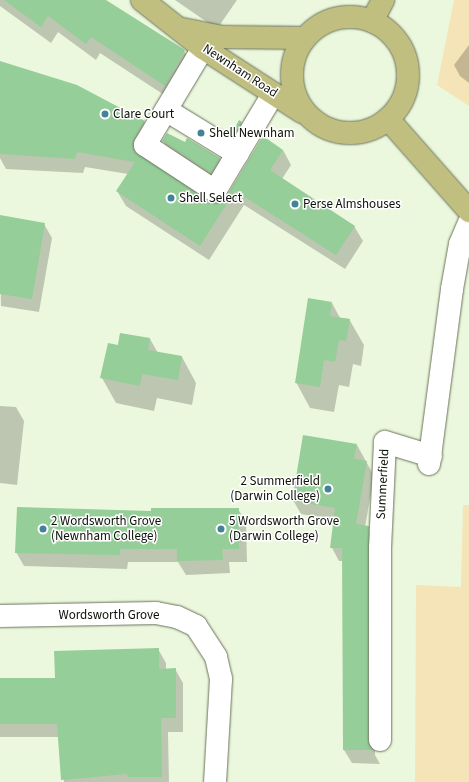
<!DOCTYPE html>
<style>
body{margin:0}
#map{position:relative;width:469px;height:782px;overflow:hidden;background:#ecf8dd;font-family:"Source Sans 3",sans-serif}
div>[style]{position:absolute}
.green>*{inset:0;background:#f5e4b7}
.shadow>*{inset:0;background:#0003}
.building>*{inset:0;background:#95ce98}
.roads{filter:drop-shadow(0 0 1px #69735c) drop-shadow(0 0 1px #69735c)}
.minor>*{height:22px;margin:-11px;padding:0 11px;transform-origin:11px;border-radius:11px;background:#fff}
.major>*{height:22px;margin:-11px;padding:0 11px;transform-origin:11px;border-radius:11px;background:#c0bf7f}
.major>.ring{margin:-11px;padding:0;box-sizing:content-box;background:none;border:22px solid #c0bf7f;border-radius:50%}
.dots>*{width:11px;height:11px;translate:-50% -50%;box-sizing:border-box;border:2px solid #fff;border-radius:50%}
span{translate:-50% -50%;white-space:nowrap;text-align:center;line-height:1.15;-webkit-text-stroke:3px #fff;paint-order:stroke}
.street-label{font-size:13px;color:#0d1008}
.poi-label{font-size:13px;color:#0d1008}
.left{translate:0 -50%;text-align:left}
.right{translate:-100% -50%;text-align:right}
</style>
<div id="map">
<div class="green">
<i style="clip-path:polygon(454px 0,469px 0,469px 106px,437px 85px)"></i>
<i style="clip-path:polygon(463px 505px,469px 505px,469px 782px,415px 782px,416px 585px,461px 587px)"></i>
</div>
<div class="shadow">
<i style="clip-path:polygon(0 0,104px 0,184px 51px,194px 67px,175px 102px,100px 53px,96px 60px,58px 32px,51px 43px,0 6px)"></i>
<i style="clip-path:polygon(175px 0,237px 0,217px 29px)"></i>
<i style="clip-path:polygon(469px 45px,469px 83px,460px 76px,454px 65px)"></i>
<i style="clip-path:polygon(0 80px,144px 122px,153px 137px,142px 158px,214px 205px,226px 198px,283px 150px,291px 165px,282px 179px,354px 226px,363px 241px,345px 269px,244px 205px,209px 260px,126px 206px,117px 191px,128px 174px,85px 167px,83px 173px,6px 169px,0 158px)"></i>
<i style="clip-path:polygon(241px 122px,245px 129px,237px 143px,226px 132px,233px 135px)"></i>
<i style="clip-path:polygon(163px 141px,220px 159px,224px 166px,215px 180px,167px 148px)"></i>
<i style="clip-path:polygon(44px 224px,52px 238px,39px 312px,1px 306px,0 251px)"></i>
<i style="clip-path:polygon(332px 303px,340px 318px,349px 319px,364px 345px,361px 366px,353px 364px,349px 387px,339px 385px,334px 412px,310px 408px,296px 382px)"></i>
<i style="clip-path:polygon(120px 334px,150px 339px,158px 353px,182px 357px,196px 383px,192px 405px,157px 398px,154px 411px,116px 403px,102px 378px,118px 346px)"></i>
<i style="clip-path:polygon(0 406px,16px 407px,24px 421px,17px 485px,0 483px)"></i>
<i style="clip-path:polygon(357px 445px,374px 476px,365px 527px,376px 541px,375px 755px,380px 764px,352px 763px,344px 750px,343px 561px,339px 561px,332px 548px,335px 520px,301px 514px,293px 500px)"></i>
<i style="clip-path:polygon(238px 509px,246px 522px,247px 562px,229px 562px,230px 573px,186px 575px,178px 562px,128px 562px,127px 569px,24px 566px,16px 552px,152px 512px)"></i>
<i style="clip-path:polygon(158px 649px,166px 663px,166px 670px,175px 669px,183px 683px,183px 732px,168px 732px,169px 782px,64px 782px,59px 737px,0 737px,0 679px,56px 679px)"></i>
</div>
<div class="building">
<i style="clip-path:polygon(4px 0,106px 0,185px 50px,165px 86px,91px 37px,86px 44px,48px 16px,41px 27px)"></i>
<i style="clip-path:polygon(0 61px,77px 85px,145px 121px,134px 139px,134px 151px,214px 203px,226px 197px,263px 136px,283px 150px,270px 170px,355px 226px,336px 255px,235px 191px,200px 246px,116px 191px,135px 162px,77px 152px,75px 159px,0 154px)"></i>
<i style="clip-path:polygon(239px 120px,242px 122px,233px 136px,224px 131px,232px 133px)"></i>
<i style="clip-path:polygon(167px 133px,185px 142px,187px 138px,220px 158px,211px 173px,162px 141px)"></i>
<i style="clip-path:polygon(0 215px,45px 223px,32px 299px,0 294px)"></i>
<i style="clip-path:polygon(308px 298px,332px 302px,330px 316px,350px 319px,346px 341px,339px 340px,335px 362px,324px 360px,320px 387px,295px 383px)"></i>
<i style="clip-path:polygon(120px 333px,150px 338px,148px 350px,182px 356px,178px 380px,142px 374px,140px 386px,100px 378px,108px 343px,118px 345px)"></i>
<i style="clip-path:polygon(303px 435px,357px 444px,354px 459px,367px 461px,356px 524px,369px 526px,368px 740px,373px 750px,343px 750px,342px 548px,330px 548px,335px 508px,292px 501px)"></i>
<i style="clip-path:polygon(17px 507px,151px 511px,151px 508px,239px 508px,239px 549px,222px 549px,223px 560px,177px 561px,177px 549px,120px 549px,120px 555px,15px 553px)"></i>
<i style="clip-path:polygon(159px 648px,159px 669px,176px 668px,176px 718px,161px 718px,162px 777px,127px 777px,127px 774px,61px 780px,57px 724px,0 724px,0 678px,55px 678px,54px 651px)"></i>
</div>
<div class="roads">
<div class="minor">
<i style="left:203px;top:48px;width:113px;rotate:120.9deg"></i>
<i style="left:145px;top:145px;width:84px;rotate:33.3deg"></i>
<i style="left:215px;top:191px;width:113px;rotate:-59.1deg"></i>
<i style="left:166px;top:110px;width:84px;rotate:31.4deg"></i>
<i style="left:429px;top:464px;width:177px;rotate:-82.5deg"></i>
<i style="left:452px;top:289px;width:46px;rotate:-79.9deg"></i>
<i style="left:460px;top:244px;width:23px;rotate:-67deg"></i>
<i style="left:0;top:616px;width:156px;rotate:-1.1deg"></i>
<i style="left:156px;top:613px;width:21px;rotate:11deg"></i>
<i style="left:177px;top:617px;width:21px;rotate:25deg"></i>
<i style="left:196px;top:626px;width:37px;rotate:57deg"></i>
<i style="left:216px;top:657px;width:23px;rotate:77deg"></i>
<i style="left:221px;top:679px;width:103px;rotate:93.3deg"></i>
<i style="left:380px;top:740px;width:192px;rotate:-90deg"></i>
<i style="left:380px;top:548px;width:106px;rotate:-87.3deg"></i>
<i style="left:385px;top:442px;width:48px;rotate:16.9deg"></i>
</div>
<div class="major">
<i style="left:142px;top:0;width:78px;rotate:38.2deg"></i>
<i style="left:203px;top:48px;width:118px;rotate:32.9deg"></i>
<i class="ring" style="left:292px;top:17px;width:94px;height:94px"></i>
<i style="left:372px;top:21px;width:24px;rotate:-62deg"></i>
<i style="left:182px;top:29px;width:41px;rotate:11.3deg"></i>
<i style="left:222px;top:37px;width:83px;rotate:0.7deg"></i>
<i style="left:388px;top:119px;width:123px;rotate:48.6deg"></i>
</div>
</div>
<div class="dots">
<i style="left:105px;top:114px;background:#448397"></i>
<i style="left:201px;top:133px;background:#448397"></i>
<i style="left:171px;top:198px;background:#448397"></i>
<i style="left:295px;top:204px;background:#448397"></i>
<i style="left:328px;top:489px;background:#448397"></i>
<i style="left:43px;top:529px;background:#448397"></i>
<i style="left:221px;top:529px;background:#448397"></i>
</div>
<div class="street-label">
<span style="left:240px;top:71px;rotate:33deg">Newnham Road</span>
<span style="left:383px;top:484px;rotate:-87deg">Summerfield</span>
<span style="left:109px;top:615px">Wordsworth Grove</span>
</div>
<div class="poi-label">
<span class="left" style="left:113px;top:114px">Clare Court</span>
<span class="left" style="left:209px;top:133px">Shell Newnham</span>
<span class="left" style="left:179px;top:198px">Shell Select</span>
<span class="left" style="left:303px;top:204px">Perse Almshouses</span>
<span class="right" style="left:320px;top:489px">2 Summerfield<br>(Darwin College)</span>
<span class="left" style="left:51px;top:529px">2 Wordsworth Grove<br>(Newnham College)</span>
<span class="left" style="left:229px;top:529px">5 Wordsworth Grove<br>(Darwin College)</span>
</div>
</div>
